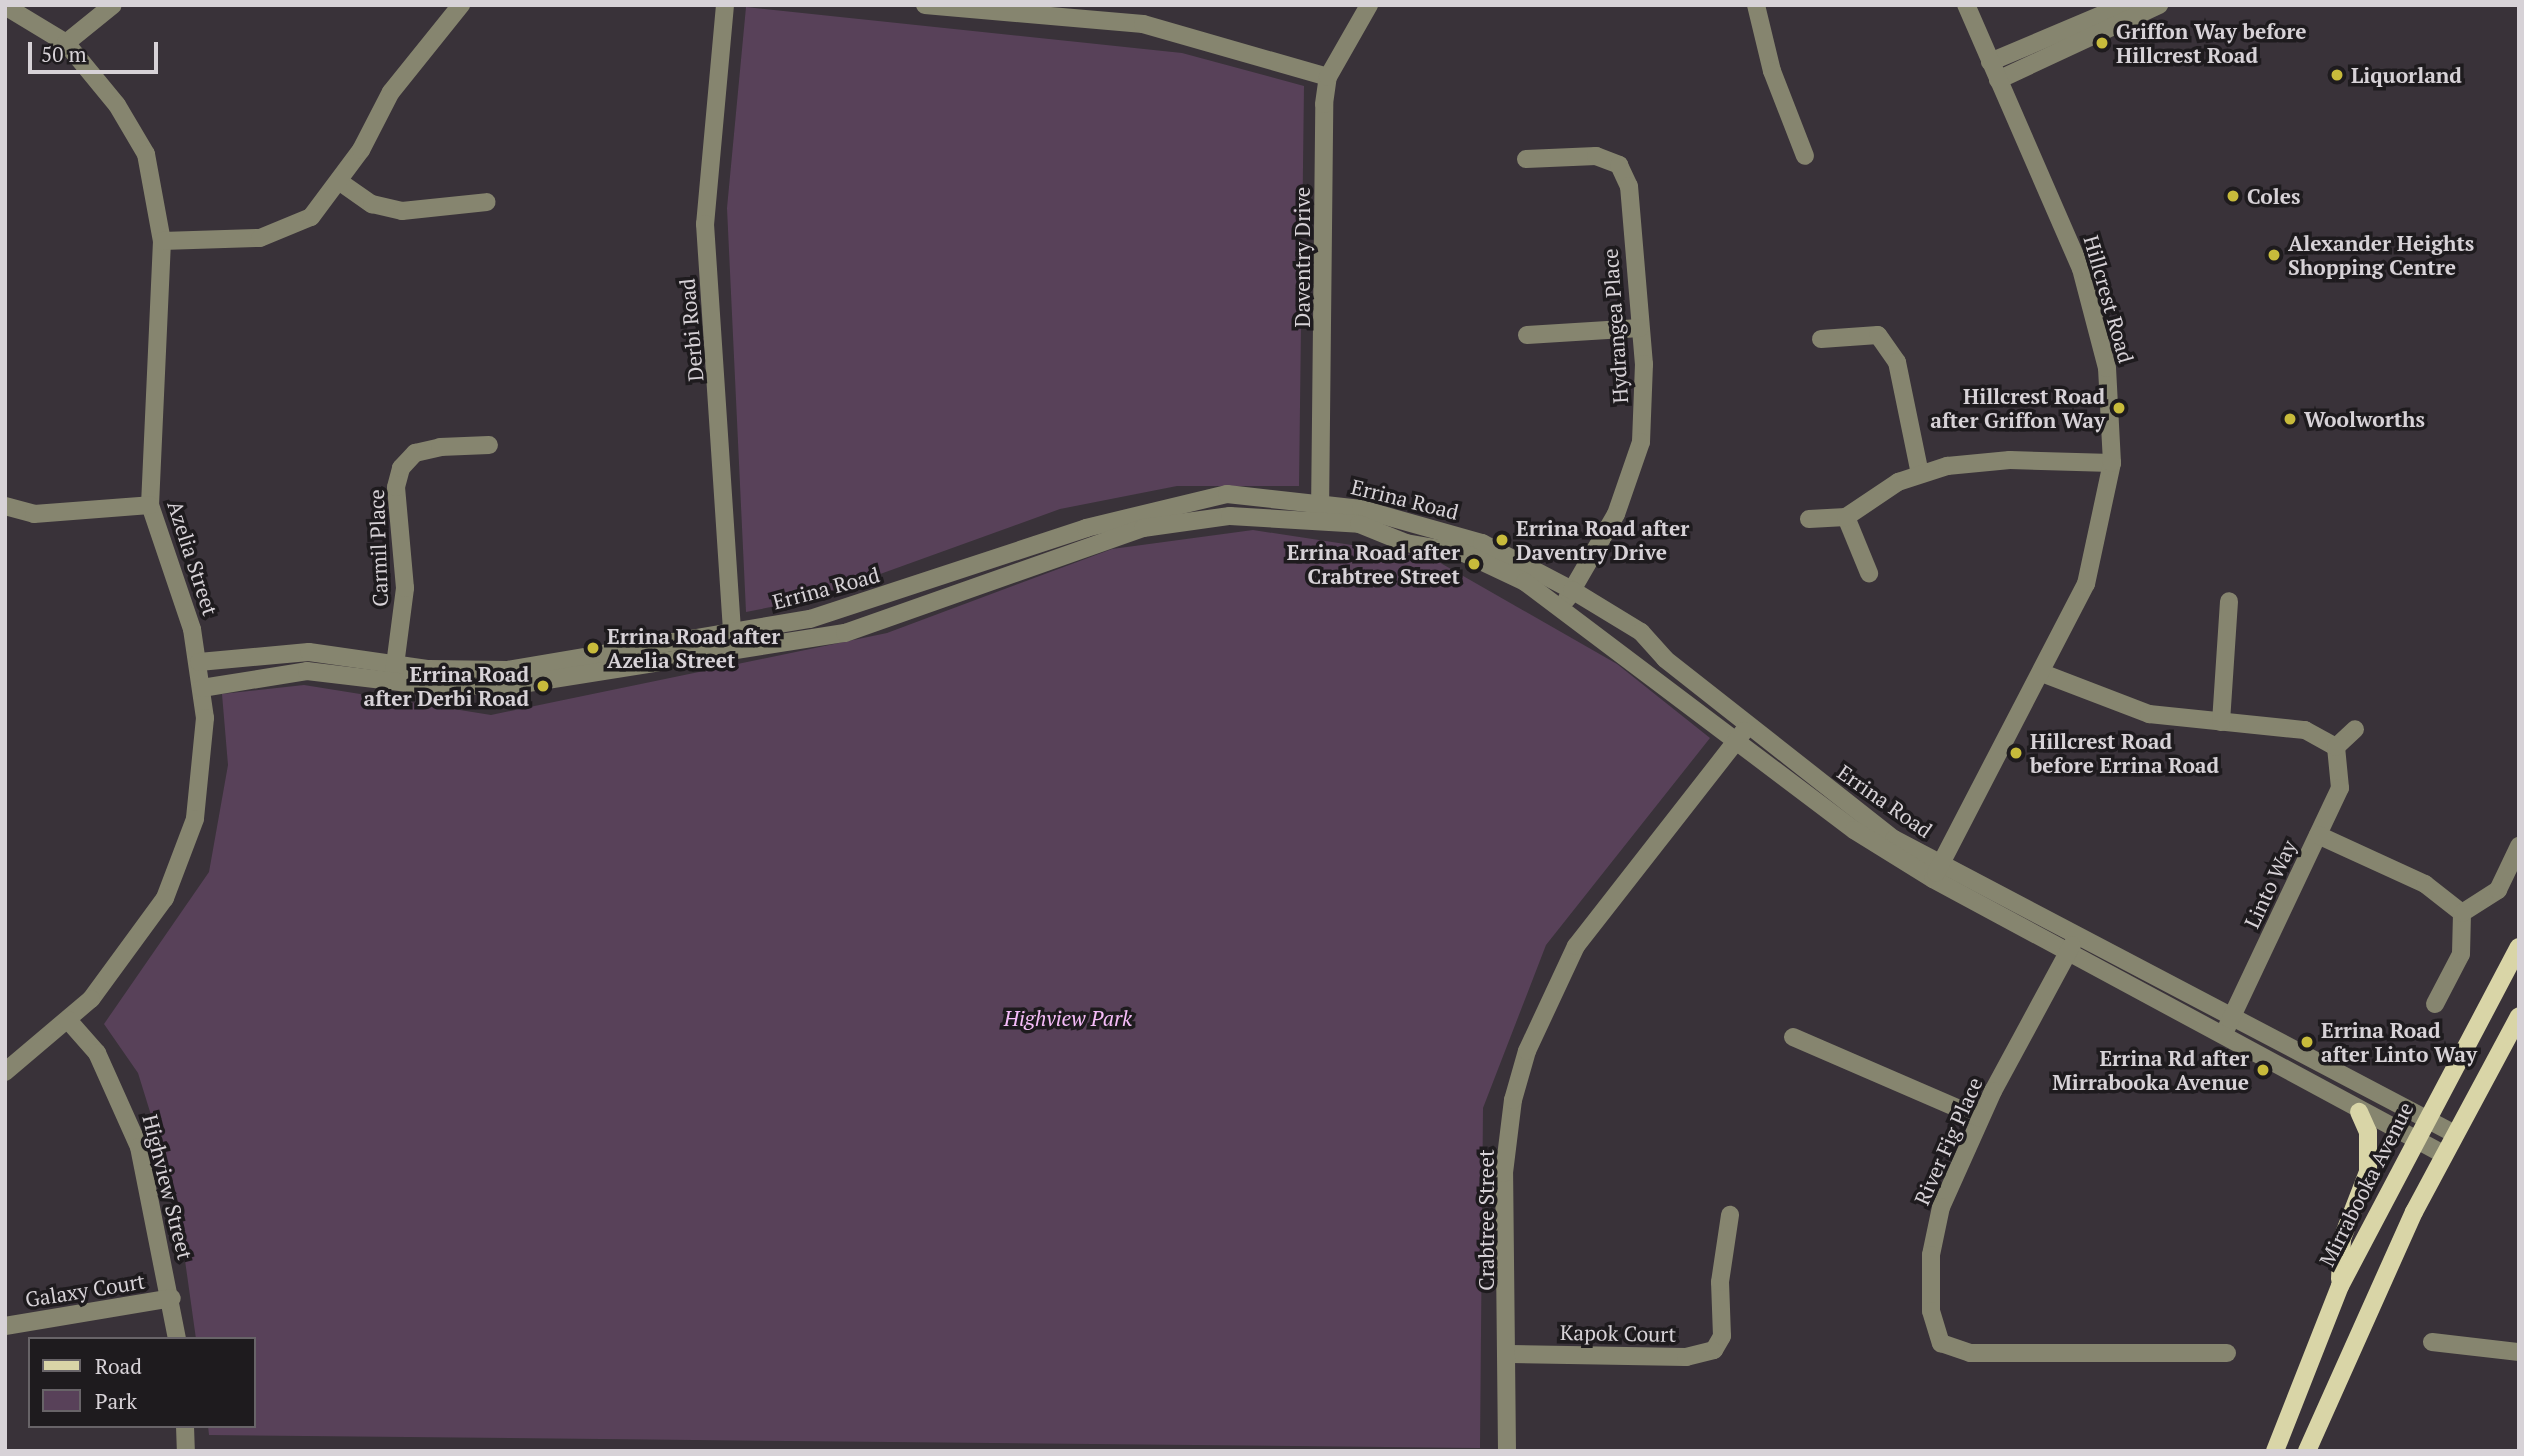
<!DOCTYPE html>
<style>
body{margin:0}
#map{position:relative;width:2524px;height:1456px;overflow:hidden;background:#393239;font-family:"PT Serif",serif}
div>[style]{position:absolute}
.green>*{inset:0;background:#584159}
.minor>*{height:18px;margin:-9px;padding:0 9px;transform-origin:9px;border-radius:9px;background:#86856f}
.major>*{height:18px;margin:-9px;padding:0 9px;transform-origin:9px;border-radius:9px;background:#d9d5a7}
.dots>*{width:19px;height:19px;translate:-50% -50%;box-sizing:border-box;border:4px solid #1e1b1e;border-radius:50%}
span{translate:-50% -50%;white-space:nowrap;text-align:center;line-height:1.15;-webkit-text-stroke:7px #1e1b1e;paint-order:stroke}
.poi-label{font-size:21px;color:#d7d2d7;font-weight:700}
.left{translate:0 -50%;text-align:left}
.right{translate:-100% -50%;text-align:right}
.street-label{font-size:21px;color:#d7d2d7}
.park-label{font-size:21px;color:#f6bdf9;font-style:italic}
.frame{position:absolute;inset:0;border:7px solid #d7d2d7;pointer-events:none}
.legend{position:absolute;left:28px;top:1337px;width:228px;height:91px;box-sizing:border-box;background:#1e1b1e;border:2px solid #686468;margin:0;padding:9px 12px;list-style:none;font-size:21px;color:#d7d2d7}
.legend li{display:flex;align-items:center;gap:14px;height:35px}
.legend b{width:35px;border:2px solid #686468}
.scale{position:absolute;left:28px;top:42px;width:130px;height:32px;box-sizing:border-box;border:4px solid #d7d2d7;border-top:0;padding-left:9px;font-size:21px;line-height:24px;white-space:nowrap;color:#d7d2d7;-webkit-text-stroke:5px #1e1b1e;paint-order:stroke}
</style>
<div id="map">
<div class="green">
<i style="clip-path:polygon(746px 7px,1182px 53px,1304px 86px,1299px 486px,1177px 486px,1060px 509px,811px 599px,746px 612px,727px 208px)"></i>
<i style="clip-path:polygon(1253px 530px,1430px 557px,1617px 664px,1710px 738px,1546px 945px,1483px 1108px,1480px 1448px,209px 1435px,208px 1426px,254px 1426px,254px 1339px,196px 1339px,176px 1196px,138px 1073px,104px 1024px,209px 872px,228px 765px,222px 694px,304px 685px,491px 715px,887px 633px,1112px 549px)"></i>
</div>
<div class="minor">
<i style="left:725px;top:5px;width:220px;rotate:95.2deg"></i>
<i style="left:705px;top:224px;width:422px;rotate:86.2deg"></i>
<i style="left:925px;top:5px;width:219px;rotate:5deg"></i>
<i style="left:1143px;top:24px;width:192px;rotate:16deg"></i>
<i style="left:1756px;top:5px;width:68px;rotate:76.4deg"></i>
<i style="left:1772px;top:71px;width:91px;rotate:68.8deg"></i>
<i style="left:5px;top:6px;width:71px;rotate:31.2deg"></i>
<i style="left:66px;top:43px;width:80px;rotate:50.6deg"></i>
<i style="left:117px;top:105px;width:57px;rotate:59.4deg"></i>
<i style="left:146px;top:154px;width:88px;rotate:79.6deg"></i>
<i style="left:162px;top:241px;width:264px;rotate:92.6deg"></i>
<i style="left:150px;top:505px;width:131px;rotate:71.3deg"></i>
<i style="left:192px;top:629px;width:90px;rotate:81.7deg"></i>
<i style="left:205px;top:718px;width:101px;rotate:95.7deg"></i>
<i style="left:195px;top:819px;width:85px;rotate:110.8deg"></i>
<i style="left:165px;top:898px;width:125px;rotate:126.2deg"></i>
<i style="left:91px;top:999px;width:113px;rotate:139.7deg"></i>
<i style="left:66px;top:43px;width:60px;rotate:-39deg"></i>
<i style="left:1990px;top:62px;width:147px;rotate:-22.9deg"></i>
<i style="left:1998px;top:80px;width:178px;rotate:-25deg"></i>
<i style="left:1526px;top:159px;width:70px;rotate:-2.5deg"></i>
<i style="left:1596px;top:156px;width:25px;rotate:21deg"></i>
<i style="left:1619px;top:165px;width:23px;rotate:65deg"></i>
<i style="left:1629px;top:186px;width:179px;rotate:85.2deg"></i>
<i style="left:1644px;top:364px;width:78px;rotate:92.2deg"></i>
<i style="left:1641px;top:442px;width:76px;rotate:109.1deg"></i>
<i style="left:1616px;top:514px;width:98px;rotate:120deg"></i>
<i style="left:340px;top:182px;width:39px;rotate:35deg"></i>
<i style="left:372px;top:204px;width:31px;rotate:13deg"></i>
<i style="left:402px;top:211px;width:85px;rotate:-6deg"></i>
<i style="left:162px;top:241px;width:98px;rotate:-1.8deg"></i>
<i style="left:260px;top:238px;width:55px;rotate:-22.4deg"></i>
<i style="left:311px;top:217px;width:84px;rotate:-53.3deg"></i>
<i style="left:361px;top:150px;width:65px;rotate:-62.7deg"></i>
<i style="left:391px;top:92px;width:112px;rotate:-51.2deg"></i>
<i style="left:1527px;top:335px;width:113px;rotate:-3.5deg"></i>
<i style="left:1821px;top:339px;width:57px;rotate:-4deg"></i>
<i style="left:1878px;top:335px;width:33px;rotate:55deg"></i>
<i style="left:1897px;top:362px;width:114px;rotate:78.4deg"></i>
<i style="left:5px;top:506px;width:30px;rotate:15deg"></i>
<i style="left:34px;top:514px;width:116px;rotate:-4.4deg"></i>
<i style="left:1320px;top:515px;width:411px;rotate:-89.4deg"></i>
<i style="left:1324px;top:104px;width:27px;rotate:-82deg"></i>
<i style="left:1328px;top:77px;width:83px;rotate:-60.3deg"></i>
<i style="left:1846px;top:517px;width:61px;rotate:67.7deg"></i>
<i style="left:1809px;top:519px;width:37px;rotate:-3deg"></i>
<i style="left:1846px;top:517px;width:63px;rotate:-33.9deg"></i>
<i style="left:1898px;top:482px;width:52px;rotate:-18.1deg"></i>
<i style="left:1947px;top:466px;width:63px;rotate:-5.4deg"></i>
<i style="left:2010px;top:460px;width:102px;rotate:1.7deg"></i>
<i style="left:199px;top:662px;width:110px;rotate:-5.2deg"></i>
<i style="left:309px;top:652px;width:121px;rotate:8.1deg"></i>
<i style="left:429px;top:669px;width:78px;rotate:0.7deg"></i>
<i style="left:507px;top:670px;width:307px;rotate:-9.6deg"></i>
<i style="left:810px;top:619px;width:291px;rotate:-18.2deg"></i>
<i style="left:1086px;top:528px;width:145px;rotate:-13.6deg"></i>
<i style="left:1227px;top:494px;width:135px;rotate:6.4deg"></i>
<i style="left:1361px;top:509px;width:126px;rotate:15.7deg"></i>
<i style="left:1482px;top:543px;width:102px;rotate:27.6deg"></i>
<i style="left:1572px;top:590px;width:81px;rotate:31.3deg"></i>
<i style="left:1641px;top:632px;width:36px;rotate:48deg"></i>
<i style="left:1665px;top:659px;width:291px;rotate:38.2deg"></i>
<i style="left:1894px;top:839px;width:634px;rotate:27.74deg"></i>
<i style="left:394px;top:673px;width:86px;rotate:-82.6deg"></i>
<i style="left:405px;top:588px;width:101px;rotate:-95.1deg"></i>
<i style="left:396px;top:487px;width:20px;rotate:-75deg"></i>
<i style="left:401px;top:468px;width:21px;rotate:-47deg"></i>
<i style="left:415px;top:453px;width:26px;rotate:-13deg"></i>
<i style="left:440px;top:447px;width:49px;rotate:-2.3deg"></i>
<i style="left:2042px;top:673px;width:115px;rotate:21deg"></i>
<i style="left:2149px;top:714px;width:157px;rotate:5.9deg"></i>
<i style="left:2305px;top:730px;width:35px;rotate:29deg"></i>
<i style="left:2336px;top:747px;width:41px;rotate:84.4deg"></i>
<i style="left:2340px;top:788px;width:267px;rotate:115.3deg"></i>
<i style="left:202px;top:688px;width:106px;rotate:-9.2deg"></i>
<i style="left:307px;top:671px;width:119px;rotate:6.8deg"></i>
<i style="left:425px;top:685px;width:84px;rotate:0.7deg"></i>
<i style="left:509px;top:686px;width:340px;rotate:-9deg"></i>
<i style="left:845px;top:633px;width:316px;rotate:-19.4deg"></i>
<i style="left:1143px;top:528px;width:88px;rotate:-7.9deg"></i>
<i style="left:1230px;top:516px;width:129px;rotate:3.5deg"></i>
<i style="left:1359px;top:524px;width:51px;rotate:22deg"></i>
<i style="left:1406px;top:543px;width:59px;rotate:9.8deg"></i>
<i style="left:1464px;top:553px;width:68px;rotate:25.4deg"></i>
<i style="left:1525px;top:582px;width:412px;rotate:37deg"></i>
<i style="left:1854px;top:830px;width:93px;rotate:31.8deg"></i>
<i style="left:1933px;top:879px;width:579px;rotate:28.33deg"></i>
<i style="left:2221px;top:722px;width:121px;rotate:-86.2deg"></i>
<i style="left:2336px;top:747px;width:26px;rotate:-43deg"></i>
<i style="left:2318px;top:835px;width:118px;rotate:24.6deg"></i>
<i style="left:2425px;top:884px;width:47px;rotate:38.1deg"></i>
<i style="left:1936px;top:873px;width:326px;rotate:-62.6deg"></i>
<i style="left:2086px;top:584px;width:124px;rotate:-77.9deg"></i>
<i style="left:2112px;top:463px;width:95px;rotate:-93deg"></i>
<i style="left:2107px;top:368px;width:102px;rotate:-104.7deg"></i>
<i style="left:2081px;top:269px;width:288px;rotate:-113.5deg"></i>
<i style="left:2072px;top:945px;width:166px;rotate:118.4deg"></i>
<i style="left:1993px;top:1091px;width:127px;rotate:114.1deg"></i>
<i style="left:1941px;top:1207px;width:49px;rotate:101.8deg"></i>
<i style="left:1931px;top:1255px;width:56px;rotate:90deg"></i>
<i style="left:1931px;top:1311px;width:34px;rotate:73deg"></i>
<i style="left:1941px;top:1343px;width:31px;rotate:19deg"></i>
<i style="left:1970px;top:1353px;width:257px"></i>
<i style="left:2435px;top:1004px;width:56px;rotate:-62.5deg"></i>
<i style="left:2461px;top:954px;width:41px;rotate:-88.6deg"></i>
<i style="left:2462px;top:913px;width:43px;rotate:-32.6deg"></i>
<i style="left:2498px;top:890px;width:49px;rotate:-64.5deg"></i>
<i style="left:68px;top:1020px;width:44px;rotate:48.7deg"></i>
<i style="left:97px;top:1053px;width:103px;rotate:65.9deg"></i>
<i style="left:139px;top:1147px;width:196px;rotate:78.8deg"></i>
<i style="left:1793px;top:1037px;width:204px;rotate:23.4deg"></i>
<i style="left:5px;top:1326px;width:169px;rotate:-9.5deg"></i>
<i style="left:2432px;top:1342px;width:88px;rotate:6.6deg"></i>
<i style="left:1510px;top:1354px;width:176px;rotate:1deg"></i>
<i style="left:1686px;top:1357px;width:29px;rotate:-14deg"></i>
<i style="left:1714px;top:1350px;width:16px;rotate:-60deg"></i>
<i style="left:1722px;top:1336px;width:54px;rotate:-92.1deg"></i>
<i style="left:1720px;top:1282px;width:68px;rotate:-81.5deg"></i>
<i style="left:185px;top:1426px;width:25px;rotate:88deg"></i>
<i style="left:1507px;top:1451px;width:278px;rotate:-90.6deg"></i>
<i style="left:1504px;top:1173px;width:74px;rotate:-83deg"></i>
<i style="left:1513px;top:1100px;width:51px;rotate:-74.1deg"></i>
<i style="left:1527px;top:1051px;width:116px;rotate:-65deg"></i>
<i style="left:1576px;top:946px;width:273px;rotate:-52deg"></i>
</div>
<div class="major">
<i style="left:2340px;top:1279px;width:40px;rotate:-87.1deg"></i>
<i style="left:2342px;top:1239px;width:72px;rotate:-68.8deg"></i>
<i style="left:2368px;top:1172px;width:40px;rotate:-90deg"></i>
<i style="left:2368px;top:1132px;width:22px;rotate:-114deg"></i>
<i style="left:2275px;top:1451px;width:177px;rotate:-68.5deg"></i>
<i style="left:2340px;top:1286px;width:383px;rotate:-62.2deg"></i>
<i style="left:2307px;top:1451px;width:262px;rotate:-65.9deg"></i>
<i style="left:2414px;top:1212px;width:222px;rotate:-61.8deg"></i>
</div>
<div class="dots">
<i style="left:2102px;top:43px;background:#c8bb3b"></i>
<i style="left:2337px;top:75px;background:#c8bb3b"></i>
<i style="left:2233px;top:196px;background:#c8bb3b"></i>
<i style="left:2274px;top:255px;background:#c8bb3b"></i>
<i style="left:2119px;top:408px;background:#c8bb3b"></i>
<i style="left:2290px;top:419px;background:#c8bb3b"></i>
<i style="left:1502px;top:540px;background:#c8bb3b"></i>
<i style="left:1474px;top:564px;background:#c8bb3b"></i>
<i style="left:593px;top:648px;background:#c8bb3b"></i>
<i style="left:543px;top:686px;background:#c8bb3b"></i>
<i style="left:2016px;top:753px;background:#c8bb3b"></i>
<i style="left:2307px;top:1042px;background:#c8bb3b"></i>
<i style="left:2263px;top:1070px;background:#c8bb3b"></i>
</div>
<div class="poi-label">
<span class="left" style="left:2116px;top:43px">Griffon Way before<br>Hillcrest Road</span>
<span class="left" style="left:2351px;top:75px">Liquorland</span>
<span class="left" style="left:2247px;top:196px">Coles</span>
<span class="left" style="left:2288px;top:255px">Alexander Heights<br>Shopping Centre</span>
<span class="right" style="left:2105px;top:408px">Hillcrest Road<br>after Griffon Way</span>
<span class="left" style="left:2304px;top:419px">Woolworths</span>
<span class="left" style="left:1516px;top:540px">Errina Road after<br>Daventry Drive</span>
<span class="right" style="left:1460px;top:564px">Errina Road after<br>Crabtree Street</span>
<span class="left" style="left:607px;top:648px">Errina Road after<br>Azelia Street</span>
<span class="right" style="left:529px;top:686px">Errina Road<br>after Derbi Road</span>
<span class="left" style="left:2030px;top:753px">Hillcrest Road<br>before Errina Road</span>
<span class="left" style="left:2321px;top:1042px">Errina Road<br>after Linto Way</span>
<span class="right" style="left:2249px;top:1070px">Errina Rd after<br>Mirrabooka Avenue</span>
</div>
<div class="street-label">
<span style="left:1302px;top:257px;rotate:-90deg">Daventry Drive</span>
<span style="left:2109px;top:299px;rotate:74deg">Hillcrest Road</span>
<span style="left:1615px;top:326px;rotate:-94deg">Hydrangea Place</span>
<span style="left:691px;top:330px;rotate:-95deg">Derbi Road</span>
<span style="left:1405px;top:499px;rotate:14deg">Errina Road</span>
<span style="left:378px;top:548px;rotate:-92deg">Carmil Place</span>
<span style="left:193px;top:558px;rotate:72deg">Azelia Street</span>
<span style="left:826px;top:588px;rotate:-15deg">Errina Road</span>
<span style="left:1885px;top:801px;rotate:35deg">Errina Road</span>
<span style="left:2270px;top:884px;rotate:-65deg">Linto Way</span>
<span style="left:1948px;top:1141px;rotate:-66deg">River Fig Place</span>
<span style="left:2366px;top:1184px;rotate:-63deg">Mirrabooka Avenue</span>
<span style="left:168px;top:1187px;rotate:76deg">Highview Street</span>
<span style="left:1486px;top:1220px;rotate:-90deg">Crabtree Street</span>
<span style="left:85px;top:1290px;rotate:-9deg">Galaxy Court</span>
<span style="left:1618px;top:1333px;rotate:1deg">Kapok Court</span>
</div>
<div class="park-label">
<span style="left:1068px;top:1018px">Highview Park</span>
</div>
<div class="frame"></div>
<ul class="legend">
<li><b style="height:9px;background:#d9d5a7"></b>Road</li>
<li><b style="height:19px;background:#584159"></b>Park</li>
</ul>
<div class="scale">50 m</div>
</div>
